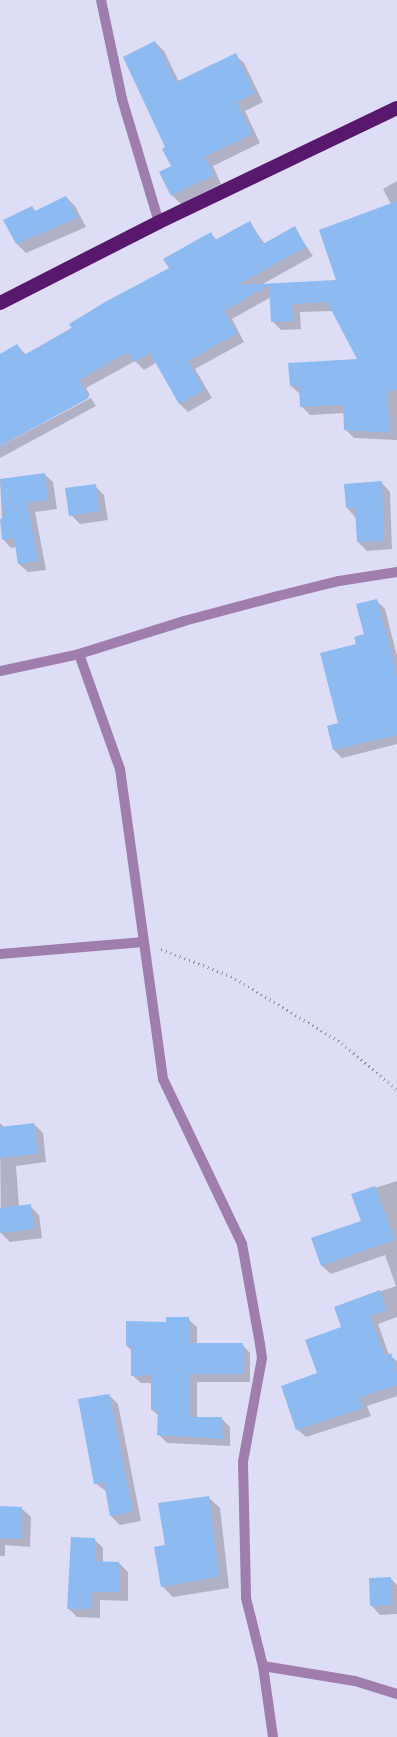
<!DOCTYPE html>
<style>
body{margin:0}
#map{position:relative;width:397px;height:1737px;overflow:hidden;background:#dddef6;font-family:Arial,sans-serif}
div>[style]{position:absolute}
.shadow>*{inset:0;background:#0003}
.building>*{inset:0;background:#8dbaf1}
.path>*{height:3px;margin-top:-1.5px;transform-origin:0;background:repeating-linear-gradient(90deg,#9090a1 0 1px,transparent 0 5px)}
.minor>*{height:10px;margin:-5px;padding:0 5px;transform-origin:5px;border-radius:5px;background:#9f7dad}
.trunk>*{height:14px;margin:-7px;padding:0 7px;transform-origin:7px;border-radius:7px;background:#58186e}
span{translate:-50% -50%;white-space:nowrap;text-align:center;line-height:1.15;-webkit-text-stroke:4px #ebebff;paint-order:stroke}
</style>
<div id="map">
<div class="shadow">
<i style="clip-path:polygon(155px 42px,164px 51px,179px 82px,235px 55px,244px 63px,263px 102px,245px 111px,260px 143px,213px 166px,221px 184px,181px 204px,172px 195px,172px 167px,167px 148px)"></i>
<i style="clip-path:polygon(397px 181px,397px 440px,354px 438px,346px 430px,345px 413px,310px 415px,301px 406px,300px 394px,291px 386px,359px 360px,333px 311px,300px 312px,301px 329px,281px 330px,273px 322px,271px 297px,232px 319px,244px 342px,195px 369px,212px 398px,188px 412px,180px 404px,157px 362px,144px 370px,135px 361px,86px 388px,90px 395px,0 444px,0 355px,17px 345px,26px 355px,171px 269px,210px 233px,217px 240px,249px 222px,265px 244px,294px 228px,313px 256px,261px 285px,338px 281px,391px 204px,383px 189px)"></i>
<i style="clip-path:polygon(66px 197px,75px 206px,86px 227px,26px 253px,17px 244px,32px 207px,36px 212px)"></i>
<i style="clip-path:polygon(91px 398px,96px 406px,0 458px,0 446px)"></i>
<i style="clip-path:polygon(44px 474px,53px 482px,57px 509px,35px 512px,46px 570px,28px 572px,19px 564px,17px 547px,11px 548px,3px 539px,0 480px)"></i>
<i style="clip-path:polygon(381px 482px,390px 492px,392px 549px,367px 551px,358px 542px,356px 518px,347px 508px)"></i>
<i style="clip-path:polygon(95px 486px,104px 495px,108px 520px,80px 524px,71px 515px)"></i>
<i style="clip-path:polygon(377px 601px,385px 609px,397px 656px,397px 744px,342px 758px,334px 750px,340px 724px,357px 645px,365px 635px)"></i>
<i style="clip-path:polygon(0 1123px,5px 1128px,34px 1124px,43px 1133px,46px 1162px,16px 1166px,19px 1207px,30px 1206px,39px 1215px,42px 1238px,10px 1242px,1px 1233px)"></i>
<i style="clip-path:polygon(397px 1181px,397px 1317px,378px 1324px,389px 1355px,397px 1361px,397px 1396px,367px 1406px,371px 1416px,306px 1437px,297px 1429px,318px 1374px,343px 1328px,335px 1307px,396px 1286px,385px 1255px,331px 1274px,322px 1266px,313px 1239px,362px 1222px,353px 1195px)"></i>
<i style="clip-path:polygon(188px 1319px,197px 1327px,197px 1344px,242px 1344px,250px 1353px,250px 1382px,197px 1382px,197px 1418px,222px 1419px,230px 1427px,230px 1446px,167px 1443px,159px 1435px,159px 1416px,152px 1410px,152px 1383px,141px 1383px,132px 1375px,132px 1351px,127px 1346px,167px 1323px)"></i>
<i style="clip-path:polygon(109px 1395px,118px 1404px,141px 1521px,120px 1525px,111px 1516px,107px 1492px,95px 1483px)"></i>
<i style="clip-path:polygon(208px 1497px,220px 1508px,229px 1588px,173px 1597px,162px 1586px,167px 1546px)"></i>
<i style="clip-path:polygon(0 1507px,21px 1508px,31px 1517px,30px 1547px,5px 1545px,5px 1556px,0 1556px)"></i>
<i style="clip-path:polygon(94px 1539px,103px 1548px,103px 1563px,119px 1563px,128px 1572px,128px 1601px,100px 1600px,100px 1618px,77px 1617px,68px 1608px)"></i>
<i style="clip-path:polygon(390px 1578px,397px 1585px,397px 1614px,380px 1615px,371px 1605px)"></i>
</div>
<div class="building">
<i style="clip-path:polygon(155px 41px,176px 82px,236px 53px,255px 93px,237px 102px,252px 134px,205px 157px,214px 175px,171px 196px,159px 172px,171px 166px,162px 149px,165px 147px,123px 57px)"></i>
<i style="clip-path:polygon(66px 196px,78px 218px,16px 244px,3px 220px,32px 206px,35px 211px)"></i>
<i style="clip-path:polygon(397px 201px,397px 389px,387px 392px,390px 433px,344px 430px,343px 405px,300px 407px,299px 386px,290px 386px,288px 363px,357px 359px,327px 302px,292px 304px,293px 321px,271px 322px,269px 285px,224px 311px,237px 333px,188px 361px,204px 390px,179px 404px,150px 353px,134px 362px,128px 352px,79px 380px,89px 398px,0 446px,0 354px,17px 344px,24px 355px,72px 328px,69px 324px,105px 302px,169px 268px,163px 259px,211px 232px,215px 240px,250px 221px,263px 244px,295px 226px,306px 247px,238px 285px,336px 280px,319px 230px)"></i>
<i style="clip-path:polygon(45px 473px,49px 500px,27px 503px,38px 561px,18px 564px,14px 538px,2px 540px,0 519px,4px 518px,0 479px)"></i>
<i style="clip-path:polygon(382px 481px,384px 541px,357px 542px,355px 508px,346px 508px,344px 484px)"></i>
<i style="clip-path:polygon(96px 484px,99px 511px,69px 516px,65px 488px)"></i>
<i style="clip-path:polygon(377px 599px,397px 675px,397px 735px,333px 750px,327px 726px,338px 723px,320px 653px,356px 644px,354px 637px,364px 634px,356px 604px)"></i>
<i style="clip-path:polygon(34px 1123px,38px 1154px,0 1158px,0 1127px)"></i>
<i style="clip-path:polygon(375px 1186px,395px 1240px,321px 1266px,311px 1238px,361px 1221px,351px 1194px)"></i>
<i style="clip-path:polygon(31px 1204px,34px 1229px,0 1233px,0 1208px)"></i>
<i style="clip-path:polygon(380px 1290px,387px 1310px,370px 1316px,385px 1356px,391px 1353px,397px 1371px,397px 1385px,359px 1398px,363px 1408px,296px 1430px,281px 1386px,317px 1373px,305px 1340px,341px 1327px,334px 1307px)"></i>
<i style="clip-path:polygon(166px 1317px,189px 1317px,189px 1343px,243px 1343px,243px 1374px,189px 1374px,189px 1417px,222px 1417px,223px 1439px,157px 1435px,158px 1410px,151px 1410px,151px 1375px,131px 1376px,131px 1346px,126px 1346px,126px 1321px,166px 1322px)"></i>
<i style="clip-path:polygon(109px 1394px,133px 1512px,110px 1516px,104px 1482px,94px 1484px,78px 1399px)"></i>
<i style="clip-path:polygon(209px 1496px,219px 1577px,161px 1587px,154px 1547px,165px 1545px,158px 1503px)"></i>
<i style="clip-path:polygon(0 1506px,22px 1507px,22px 1539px,0 1538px)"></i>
<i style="clip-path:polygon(71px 1537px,95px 1538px,95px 1561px,119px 1562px,119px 1592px,91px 1592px,91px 1609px,67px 1609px)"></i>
<i style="clip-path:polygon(391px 1577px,392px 1605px,370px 1606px,369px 1578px)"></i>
</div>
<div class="path">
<i style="left:161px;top:949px;width:75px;rotate:21.1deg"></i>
<i style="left:231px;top:976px;width:130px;rotate:31.1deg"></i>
<i style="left:342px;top:1043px;width:72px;rotate:40.5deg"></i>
</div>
<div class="minor">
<i style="left:101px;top:0;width:101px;rotate:78deg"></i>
<i style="left:122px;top:99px;width:128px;rotate:73.3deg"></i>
<i style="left:79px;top:654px;width:122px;rotate:70.4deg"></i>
<i style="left:120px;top:769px;width:313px;rotate:82.1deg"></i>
<i style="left:163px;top:1079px;width:183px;rotate:64.4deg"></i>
<i style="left:242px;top:1244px;width:102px;rotate:79.8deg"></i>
<i style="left:260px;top:1344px;width:14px;rotate:82deg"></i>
<i style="left:262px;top:1358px;width:106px;rotate:100.4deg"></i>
<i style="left:243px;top:1462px;width:136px;rotate:88.7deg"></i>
<i style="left:246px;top:1598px;width:70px;rotate:76deg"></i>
<i style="left:263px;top:1666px;width:72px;rotate:82deg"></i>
<i style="left:0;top:671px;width:81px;rotate:-12.1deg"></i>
<i style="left:79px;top:654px;width:110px;rotate:-17.4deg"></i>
<i style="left:184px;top:621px;width:97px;rotate:-14.9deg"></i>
<i style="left:278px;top:596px;width:63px;rotate:-13.8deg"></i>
<i style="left:339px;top:581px;width:59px;rotate:-8.8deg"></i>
<i style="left:0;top:954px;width:144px;rotate:-4.8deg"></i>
<i style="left:263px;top:1666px;width:93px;rotate:9.3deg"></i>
<i style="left:355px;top:1681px;width:44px;rotate:17.2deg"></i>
</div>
<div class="trunk">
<i style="left:0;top:303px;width:178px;rotate:-27deg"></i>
<i style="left:159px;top:222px;width:264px;rotate:-25.6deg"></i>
</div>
</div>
